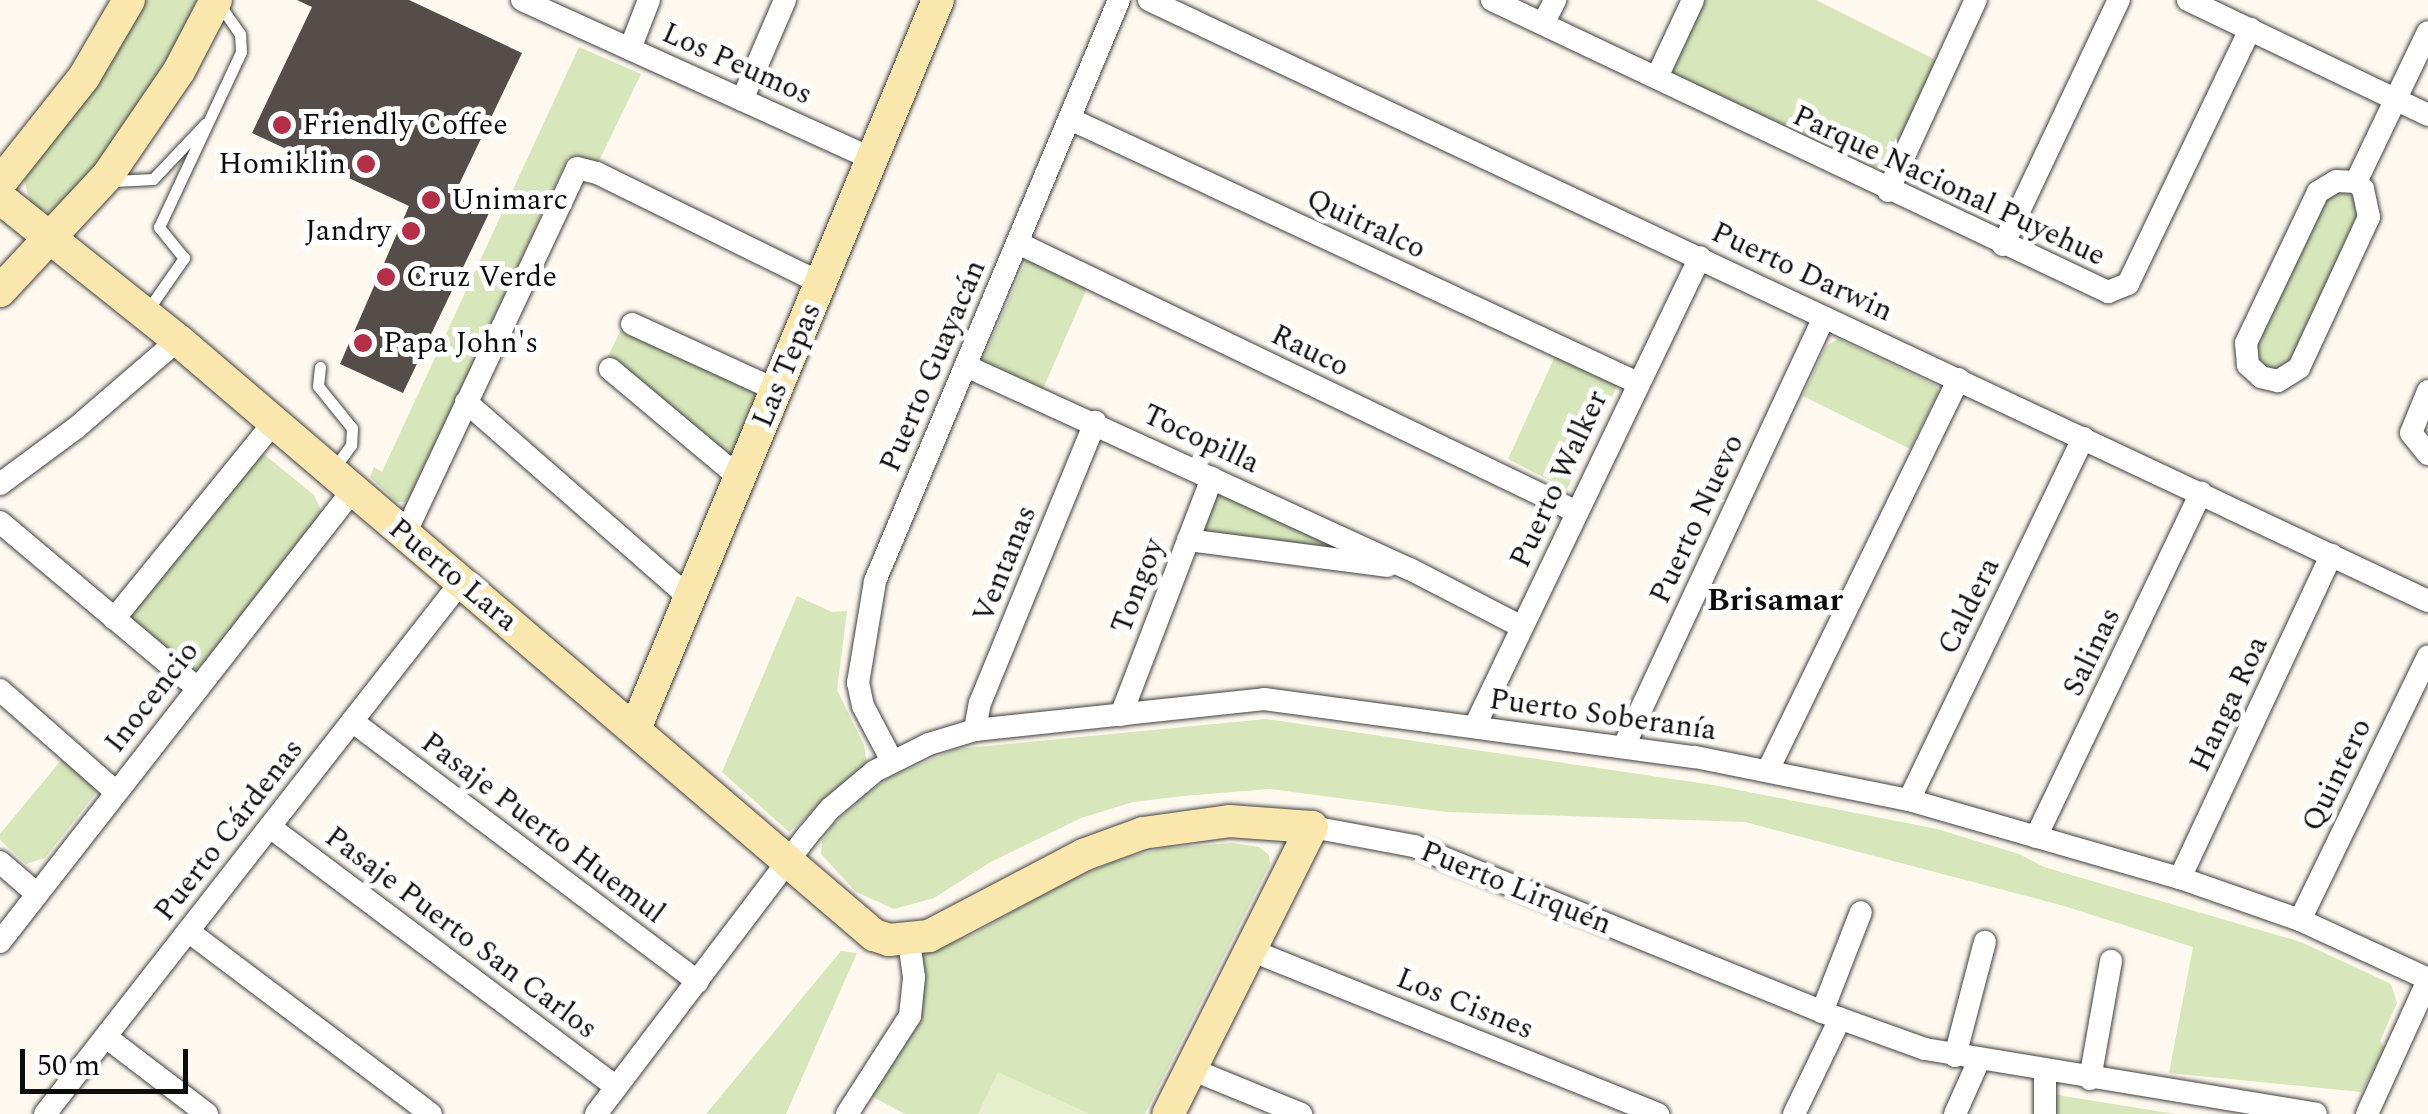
<!DOCTYPE html>
<meta charset="utf-8">
<style>
body{margin:0}
#map{position:relative;width:2428px;height:1114px;overflow:hidden;background:#fef9ef;font-family:Spectral,serif}
div>[style]{position:absolute}
.green>*{inset:0;background:#d7e6bb}
.pitch>*{inset:0;background:#e7eecc}
.building>*{inset:0;background:#554d4a}
.roads{filter:drop-shadow(0 0 2px #404040) drop-shadow(0 0 2px #404040)}
.lane>*{height:11px;margin:-5.5px;padding:0 5.5px;transform-origin:5.5px;border-radius:5.5px;background:#fff}
.street>*{height:22px;margin:-11px;padding:0 11px;transform-origin:11px;border-radius:11px;background:#fff}
.secondary>*{height:32px;margin:-16px;padding:0 16px;transform-origin:16px;border-radius:16px;background:#fae7ae}
.dots>*{width:28px;height:28px;translate:-50% -50%;box-sizing:border-box;border:5px solid #fff;border-radius:50%}
span{translate:-50% -50%;white-space:nowrap;text-align:center;line-height:1.15;-webkit-text-stroke:10px #fff;paint-order:stroke}
.street-label{font-size:30px;color:#0d0d0d}
.poi-label{font-size:30px;color:#0d0d0d}
.left{translate:0 -50%;text-align:left}
.right{translate:-100% -50%;text-align:right}
.neighbourhood-label{font-size:32px;color:#0d0d0d;font-weight:700}
.scale{position:absolute;left:20px;top:1049px;width:168px;height:45px;box-sizing:border-box;border:5px solid #0d0d0d;border-top:0;padding-left:12px;font-size:30px;line-height:35px;white-space:nowrap;color:#0d0d0d;-webkit-text-stroke:8px #fff;paint-order:stroke}
</style>
<div id="map">
<div class="green">
<i style="clip-path:polygon(145px 0,203px 0,91px 180px,53px 212px,40px 210px,30px 202px,24px 179px)"></i>
<i style="clip-path:polygon(1703px 0,1816px 0,1940px 62px,1885px 172px,1675px 75px,1672px 67px)"></i>
<i style="clip-path:polygon(579px 47px,641px 74px,598px 163px,568px 157px,413px 494px,406px 502px,397px 502px,370px 477px,374px 467px,382px 472px)"></i>
<i style="clip-path:polygon(2346px 191px,2363px 207px,2291px 365px,2281px 371px,2268px 369px,2258px 360px,2253px 347px,2325px 199px,2331px 192px)"></i>
<i style="clip-path:polygon(1027px 258px,1089px 284px,1042px 391px,981px 364px)"></i>
<i style="clip-path:polygon(621px 330px,756px 388px,760px 393px,733px 459px,607px 358px)"></i>
<i style="clip-path:polygon(1838px 339px,1937px 386px,1938px 393px,1910px 449px,1803px 396px,1826px 346px)"></i>
<i style="clip-path:polygon(1557px 352px,1618px 384px,1567px 489px,1508px 459px)"></i>
<i style="clip-path:polygon(260px 451px,314px 495px,322px 513px,206px 663px,191px 672px,128px 624px,128px 610px)"></i>
<i style="clip-path:polygon(1223px 493px,1369px 558px,1207px 537px,1202px 528px,1217px 495px)"></i>
<i style="clip-path:polygon(797px 596px,832px 612px,847px 611px,837px 690px,864px 745px,867px 764px,789px 832px,722px 772px)"></i>
<i style="clip-path:polygon(1266px 719px,1713px 785px,1937px 829px,2019px 854px,2044px 867px,2301px 942px,2391px 984px,2397px 1003px,2380px 1041px,2385px 1048px,2361px 1092px,2169px 1073px,2193px 947px,2064px 906px,1745px 822px,1446px 812px,1270px 789px,1183px 796px,1133px 802px,1081px 818px,989px 863px,934px 898px,894px 909px,856px 892px,821px 854px,822px 841px,833px 825px,866px 794px,890px 777px,956px 749px)"></i>
<i style="clip-path:polygon(63px 758px,94px 785px,96px 793px,45px 858px,26px 864px,0 840px,0 834px)"></i>
<i style="clip-path:polygon(1232px 843px,1259px 847px,1269px 855px,1270px 864px,1145px 1114px,905px 1114px,867px 1094px,925px 953px,933px 948px,972px 935px,1067px 881px,1116px 861px,1163px 848px)"></i>
<i style="clip-path:polygon(841px 951px,857px 953px,786px 1114px,706px 1114px)"></i>
<i style="clip-path:polygon(2051px 1094px,2175px 1114px,2050px 1114px)"></i>
</div>
<div class="pitch">
<i style="clip-path:polygon(998px 1072px,1088px 1113px,1088px 1114px,978px 1114px)"></i>
</div>
<div class="building">
<i style="clip-path:polygon(297px 0,409px 0,522px 53px,454px 195px,490px 211px,403px 393px,340px 364px,409px 206px,252px 133px,312px 7px)"></i>
</div>
<div class="roads">
<div class="lane">
<i style="left:114px;top:181px;width:39px;rotate:-3deg"></i>
<i style="left:153px;top:179px;width:76px;rotate:-46.6deg"></i>
<i style="left:147px;top:311px;width:65px;rotate:-55.1deg"></i>
<i style="left:184px;top:258px;width:40px;rotate:-129deg"></i>
<i style="left:159px;top:227px;width:193px;rotate:-64.9deg"></i>
<i style="left:241px;top:52px;width:18px;rotate:-93deg"></i>
<i style="left:240px;top:34px;width:37px;rotate:-125deg"></i>
<i style="left:320px;top:367px;width:19px;rotate:96deg"></i>
<i style="left:318px;top:386px;width:54px;rotate:51deg"></i>
<i style="left:352px;top:428px;width:17px;rotate:93deg"></i>
<i style="left:351px;top:445px;width:29px;rotate:126deg"></i>
</div>
<div class="street">
<i style="left:522px;top:0;width:384px;rotate:24.4deg"></i>
<i style="left:1149px;top:0;width:1413px;rotate:25.17deg"></i>
<i style="left:1492px;top:0;width:682px;rotate:25.36deg"></i>
<i style="left:2108px;top:292px;width:22px;rotate:-22deg"></i>
<i style="left:2128px;top:284px;width:283px;rotate:-64.4deg"></i>
<i style="left:2188px;top:0;width:266px;rotate:25.6deg"></i>
<i style="left:1543px;top:24px;width:27px;rotate:-63deg"></i>
<i style="left:630px;top:49px;width:53px;rotate:-68.8deg"></i>
<i style="left:1657px;top:77px;width:85px;rotate:-64.9deg"></i>
<i style="left:742px;top:100px;width:109px;rotate:-66.7deg"></i>
<i style="left:1070px;top:119px;width:626px;rotate:24.93deg"></i>
<i style="left:2336px;top:181px;width:20px;rotate:3deg"></i>
<i style="left:2356px;top:182px;width:10px;rotate:45deg"></i>
<i style="left:2363px;top:189px;width:29px;rotate:78deg"></i>
<i style="left:2369px;top:217px;width:166px;rotate:114.9deg"></i>
<i style="left:2299px;top:368px;width:25px;rotate:148deg"></i>
<i style="left:2278px;top:381px;width:17px;rotate:-167deg"></i>
<i style="left:2261px;top:377px;width:18px;rotate:-137deg"></i>
<i style="left:2248px;top:365px;width:22px;rotate:-95deg"></i>
<i style="left:2246px;top:343px;width:167px;rotate:-64.5deg"></i>
<i style="left:2318px;top:192px;width:21px;rotate:-31deg"></i>
<i style="left:2356px;top:182px;width:166px;rotate:-64.4deg"></i>
<i style="left:1888px;top:191px;width:210px;rotate:-65.3deg"></i>
<i style="left:1018px;top:243px;width:620px;rotate:25.7deg"></i>
<i style="left:2003px;top:245px;width:271px;rotate:-64.7deg"></i>
<i style="left:632px;top:324px;width:158px;rotate:24.6deg"></i>
<i style="left:966px;top:366px;width:488px;rotate:24.6deg"></i>
<i style="left:1410px;top:569px;width:126px;rotate:27.4deg"></i>
<i style="left:610px;top:369px;width:170px;rotate:40deg"></i>
<i style="left:2428px;top:391px;width:45px;rotate:112deg"></i>
<i style="left:2411px;top:433px;width:27px;rotate:51deg"></i>
<i style="left:466px;top:402px;width:298px;rotate:41.2deg"></i>
<i style="left:0;top:484px;width:94px;rotate:-36.4deg"></i>
<i style="left:76px;top:428px;width:135px;rotate:-40.8deg"></i>
<i style="left:0;top:522px;width:258px;rotate:40.1deg"></i>
<i style="left:405px;top:534px;width:404px;rotate:-64.8deg"></i>
<i style="left:577px;top:168px;width:21px;rotate:14deg"></i>
<i style="left:597px;top:173px;width:250px;rotate:26.2deg"></i>
<i style="left:1188px;top:540px;width:201px;rotate:7.4deg"></i>
<i style="left:114px;top:619px;width:254px;rotate:-50.9deg"></i>
<i style="left:0;top:690px;width:154px;rotate:41.3deg"></i>
<i style="left:1121px;top:715px;width:254px;rotate:-69deg"></i>
<i style="left:352px;top:721px;width:433px;rotate:37deg"></i>
<i style="left:1475px;top:726px;width:520px;rotate:-64.37deg"></i>
<i style="left:975px;top:730px;width:27px;rotate:-80deg"></i>
<i style="left:980px;top:703px;width:304px;rotate:-67.7deg"></i>
<i style="left:1624px;top:746px;width:473px;rotate:-65deg"></i>
<i style="left:892px;top:761px;width:62px;rotate:-117.8deg"></i>
<i style="left:863px;top:706px;width:24px;rotate:-102deg"></i>
<i style="left:858px;top:683px;width:103px;rotate:-80.5deg"></i>
<i style="left:875px;top:581px;width:630px;rotate:-67.22deg"></i>
<i style="left:1768px;top:770px;width:435px;rotate:-64deg"></i>
<i style="left:1909px;top:800px;width:402px;rotate:-64.3deg"></i>
<i style="left:270px;top:827px;width:433px;rotate:36.9deg"></i>
<i style="left:1312px;top:827px;width:104px;rotate:10.6deg"></i>
<i style="left:1414px;top:846px;width:440px;rotate:22.1deg"></i>
<i style="left:1822px;top:1012px;width:109px;rotate:19.8deg"></i>
<i style="left:1925px;top:1049px;width:396px;rotate:9.4deg"></i>
<i style="left:2036px;top:837px;width:382px;rotate:-64.4deg"></i>
<i style="left:0;top:862px;width:49px;rotate:40.9deg"></i>
<i style="left:2180px;top:878px;width:357px;rotate:-64.9deg"></i>
<i style="left:2300px;top:920px;width:293px;rotate:-64.1deg"></i>
<i style="left:188px;top:931px;width:304px;rotate:37deg"></i>
<i style="left:0;top:942px;width:574px;rotate:-52.01deg"></i>
<i style="left:1250px;top:950px;width:440px;rotate:21.9deg"></i>
<i style="left:1822px;top:1012px;width:107px;rotate:-68.7deg"></i>
<i style="left:106px;top:1037px;width:127px;rotate:37.3deg"></i>
<i style="left:1955px;top:1056px;width:118px;rotate:-75.3deg"></i>
<i style="left:1191px;top:1069px;width:119px;rotate:22.2deg"></i>
<i style="left:2045px;top:1071px;width:43px;rotate:90deg"></i>
<i style="left:2090px;top:1079px;width:120px;rotate:-79.9deg"></i>
<i style="left:45px;top:1114px;width:675px;rotate:-51.98deg"></i>
<i style="left:596px;top:1114px;width:350px;rotate:-52.8deg"></i>
<i style="left:808px;top:835px;width:35px;rotate:-50deg"></i>
<i style="left:831px;top:808px;width:57px;rotate:-40.1deg"></i>
<i style="left:875px;top:771px;width:60px;rotate:-26.6deg"></i>
<i style="left:929px;top:744px;width:48px;rotate:-16.9deg"></i>
<i style="left:975px;top:730px;width:291px;rotate:-6.1deg"></i>
<i style="left:1264px;top:699px;width:435px;rotate:7.7deg"></i>
<i style="left:1695px;top:757px;width:218px;rotate:11.4deg"></i>
<i style="left:1909px;top:800px;width:282px;rotate:16.1deg"></i>
<i style="left:2180px;top:878px;width:127px;rotate:19.3deg"></i>
<i style="left:2300px;top:920px;width:141px;rotate:24.7deg"></i>
<i style="left:847px;top:1114px;width:117px;rotate:-57.3deg"></i>
<i style="left:910px;top:1016px;width:39px;rotate:-84deg"></i>
<i style="left:914px;top:977px;width:37px;rotate:-98deg"></i>
<i style="left:1794px;top:1114px;width:106px;rotate:-64.2deg"></i>
<i style="left:1955px;top:1114px;width:59px;rotate:-66deg"></i>
<i style="left:2367px;top:1114px;width:147px;rotate:-65.5deg"></i>
</div>
<div class="secondary">
<i style="left:0;top:183px;width:135px;rotate:-51.6deg"></i>
<i style="left:84px;top:77px;width:89px;rotate:-59.7deg"></i>
<i style="left:0;top:198px;width:228px;rotate:38.6deg"></i>
<i style="left:178px;top:340px;width:916px;rotate:40.53deg"></i>
<i style="left:874px;top:935px;width:16px;rotate:18deg"></i>
<i style="left:889px;top:940px;width:40px;rotate:-5.7deg"></i>
<i style="left:929px;top:936px;width:174px;rotate:-27.7deg"></i>
<i style="left:1083px;top:855px;width:64px;rotate:-20.1deg"></i>
<i style="left:1143px;top:833px;width:87px;rotate:-7.9deg"></i>
<i style="left:1229px;top:821px;width:83px;rotate:4.1deg"></i>
<i style="left:1312px;top:827px;width:321px;rotate:116.6deg"></i>
<i style="left:0;top:291px;width:158px;rotate:-47deg"></i>
<i style="left:108px;top:175px;width:126px;rotate:-55.7deg"></i>
<i style="left:179px;top:71px;width:80px;rotate:-62.5deg"></i>
<i style="left:635px;top:729px;width:789px;rotate:-67.43deg"></i>
</div>
</div>
<div class="dots">
<i style="left:282px;top:125px;background:#b52e47"></i>
<i style="left:366px;top:164px;background:#b52e47"></i>
<i style="left:431px;top:200px;background:#b52e47"></i>
<i style="left:411px;top:231px;background:#b52e47"></i>
<i style="left:386px;top:277px;background:#b52e47"></i>
<i style="left:363px;top:343px;background:#b52e47"></i>
</div>
<div class="street-label">
<span style="left:737px;top:64px;rotate:24deg">Los Peumos</span>
<span style="left:1949px;top:186px;rotate:25deg">Parque Nacional Puyehue</span>
<span style="left:1366px;top:224px;rotate:25deg">Quitralco</span>
<span style="left:1802px;top:272px;rotate:25deg">Puerto Darwin</span>
<span style="left:1310px;top:351px;rotate:26deg">Rauco</span>
<span style="left:787px;top:365px;rotate:-67deg">Las Tepas</span>
<span style="left:933px;top:366px;rotate:-67deg">Puerto Guayacán</span>
<span style="left:1201px;top:439px;rotate:25deg">Tocopilla</span>
<span style="left:1559px;top:479px;rotate:-65deg">Puerto Walker</span>
<span style="left:1697px;top:519px;rotate:-65deg">Puerto Nuevo</span>
<span style="left:1005px;top:564px;rotate:-68deg">Ventanas</span>
<span style="left:453px;top:575px;rotate:40deg">Puerto Lara</span>
<span style="left:1138px;top:586px;rotate:-69deg">Tongoy</span>
<span style="left:1969px;top:606px;rotate:-64deg">Caldera</span>
<span style="left:2092px;top:652px;rotate:-64deg">Salinas</span>
<span style="left:152px;top:697px;rotate:-52deg">Inocencio</span>
<span style="left:2229px;top:704px;rotate:-65deg">Hanga Roa</span>
<span style="left:1603px;top:715px;rotate:8deg">Puerto Soberanía</span>
<span style="left:2337px;top:775px;rotate:-64deg">Quintero</span>
<span style="left:543px;top:828px;rotate:37deg">Pasaje Puerto Huemul</span>
<span style="left:229px;top:830px;rotate:-52deg">Puerto Cárdenas</span>
<span style="left:1516px;top:888px;rotate:22deg">Puerto Lirquén</span>
<span style="left:461px;top:933px;rotate:37deg">Pasaje Puerto San Carlos</span>
<span style="left:1465px;top:1004px;rotate:22deg">Los Cisnes</span>
</div>
<div class="poi-label">
<span class="left" style="left:302px;top:125px">Friendly Coffee</span>
<span class="right" style="left:346px;top:164px">Homiklin</span>
<span class="left" style="left:451px;top:200px">Unimarc</span>
<span class="right" style="left:391px;top:231px">Jandry</span>
<span class="left" style="left:406px;top:277px">Cruz Verde</span>
<span class="left" style="left:383px;top:343px">Papa John's</span>
</div>
<div class="neighbourhood-label">
<span style="left:1775px;top:601px">Brisamar</span>
</div>
<div class="scale">50 m</div>
</div>
